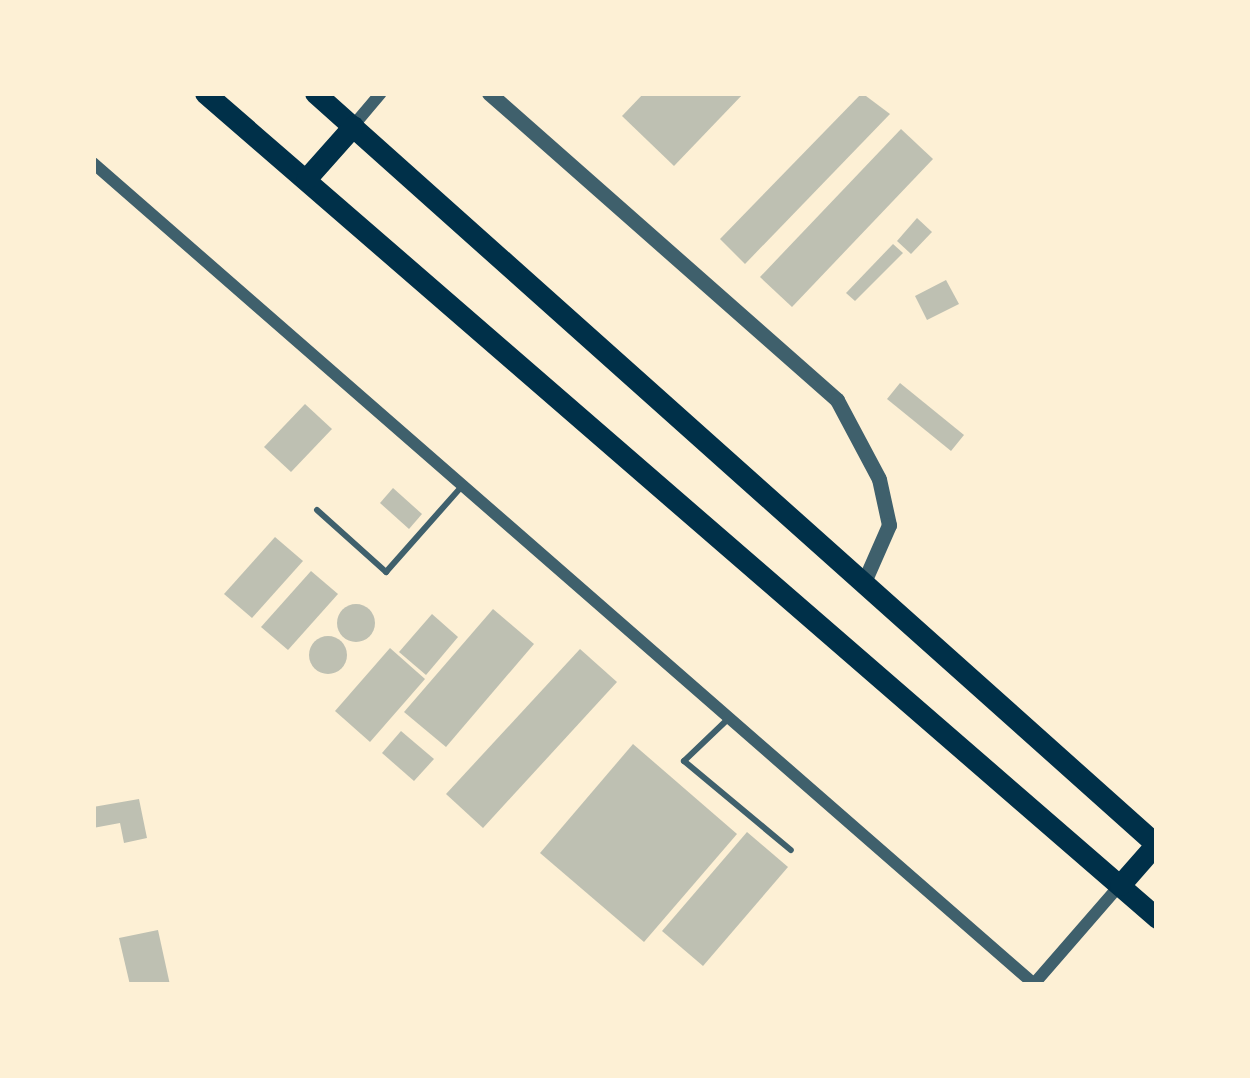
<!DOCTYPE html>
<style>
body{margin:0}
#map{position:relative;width:1250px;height:1078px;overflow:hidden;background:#fdf0d5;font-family:"Roboto Condensed",sans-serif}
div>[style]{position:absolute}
.building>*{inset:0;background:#bec0b2}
.round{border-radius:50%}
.service>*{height:6px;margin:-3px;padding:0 3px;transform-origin:3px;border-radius:3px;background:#3f606c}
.minor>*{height:12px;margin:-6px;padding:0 6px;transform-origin:6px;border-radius:6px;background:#3f606c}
.tertiary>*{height:15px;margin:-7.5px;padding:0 7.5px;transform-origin:7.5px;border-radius:7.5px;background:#3f606c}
.trunk>*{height:21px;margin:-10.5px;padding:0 10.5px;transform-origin:10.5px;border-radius:10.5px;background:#003049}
span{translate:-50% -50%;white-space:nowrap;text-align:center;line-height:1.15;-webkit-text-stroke:9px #fdf0d5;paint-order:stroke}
.frame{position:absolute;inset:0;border:96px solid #fdf0d5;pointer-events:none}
</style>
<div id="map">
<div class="building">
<i style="clip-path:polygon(644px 93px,744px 93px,674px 166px,622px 116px)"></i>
<i style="clip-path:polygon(862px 93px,890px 114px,745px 264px,720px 239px)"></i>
<i style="clip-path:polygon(901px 129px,933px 159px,792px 307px,760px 277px)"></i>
<i style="clip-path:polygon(917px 218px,932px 232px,911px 254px,897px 241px)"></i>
<i style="clip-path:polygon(893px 244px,903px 253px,855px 301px,846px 293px)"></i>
<i style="clip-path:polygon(946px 280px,959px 304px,927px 320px,915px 296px)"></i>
<i style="clip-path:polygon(900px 383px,964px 435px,951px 451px,887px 399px)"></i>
<i style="clip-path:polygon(305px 404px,332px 429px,291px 472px,264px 447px)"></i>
<i style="clip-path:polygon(393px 488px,422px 514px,409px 529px,380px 503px)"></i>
<i style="clip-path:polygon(275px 537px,303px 561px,252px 618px,224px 594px)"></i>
<i style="clip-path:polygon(311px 571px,338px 594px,288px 650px,261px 627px)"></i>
<i class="round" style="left:337px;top:604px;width:38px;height:38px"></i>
<i style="clip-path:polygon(493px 609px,534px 644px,446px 747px,404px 712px)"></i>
<i style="clip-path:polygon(432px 614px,458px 637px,426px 675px,399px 652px)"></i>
<i class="round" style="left:309px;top:636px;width:38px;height:38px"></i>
<i style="clip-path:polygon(390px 648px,425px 679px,370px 742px,335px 711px)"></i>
<i style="clip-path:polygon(580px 649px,617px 682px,483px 828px,446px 794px)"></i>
<i style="clip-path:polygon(401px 731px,434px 759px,414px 781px,382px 753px)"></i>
<i style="clip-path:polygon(633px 744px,737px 834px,644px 942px,540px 853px)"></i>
<i style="clip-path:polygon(139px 799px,147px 838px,124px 843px,120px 823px,93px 828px,93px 807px)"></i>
<i style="clip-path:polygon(747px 832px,788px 867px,703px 966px,662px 931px)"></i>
<i style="clip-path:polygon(158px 930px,170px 985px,130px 985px,119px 938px)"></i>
</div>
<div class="service">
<i style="left:317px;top:510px;width:93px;rotate:41.9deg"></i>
<i style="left:386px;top:572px;width:115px;rotate:-48.5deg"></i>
<i style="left:728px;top:719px;width:61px;rotate:136.3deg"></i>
<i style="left:684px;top:761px;width:139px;rotate:39.8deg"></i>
</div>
<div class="minor">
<i style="left:353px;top:126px;width:43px;rotate:-49.7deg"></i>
<i style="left:93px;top:163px;width:1249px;rotate:41.1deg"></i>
<i style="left:1033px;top:985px;width:133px;rotate:-49deg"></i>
</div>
<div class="tertiary">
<i style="left:489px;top:93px;width:464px;rotate:41.4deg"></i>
<i style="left:837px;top:400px;width:89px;rotate:62deg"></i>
<i style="left:879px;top:479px;width:47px;rotate:77.7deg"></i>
<i style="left:889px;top:525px;width:62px;rotate:113.7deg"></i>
</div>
<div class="trunk">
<i style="left:205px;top:93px;width:1260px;rotate:40.91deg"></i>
<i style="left:315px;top:93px;width:1129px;rotate:41.77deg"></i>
<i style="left:306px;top:179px;width:71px;rotate:-48.4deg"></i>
<i style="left:1120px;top:885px;width:55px;rotate:-48.7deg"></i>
</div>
<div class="frame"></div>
</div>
